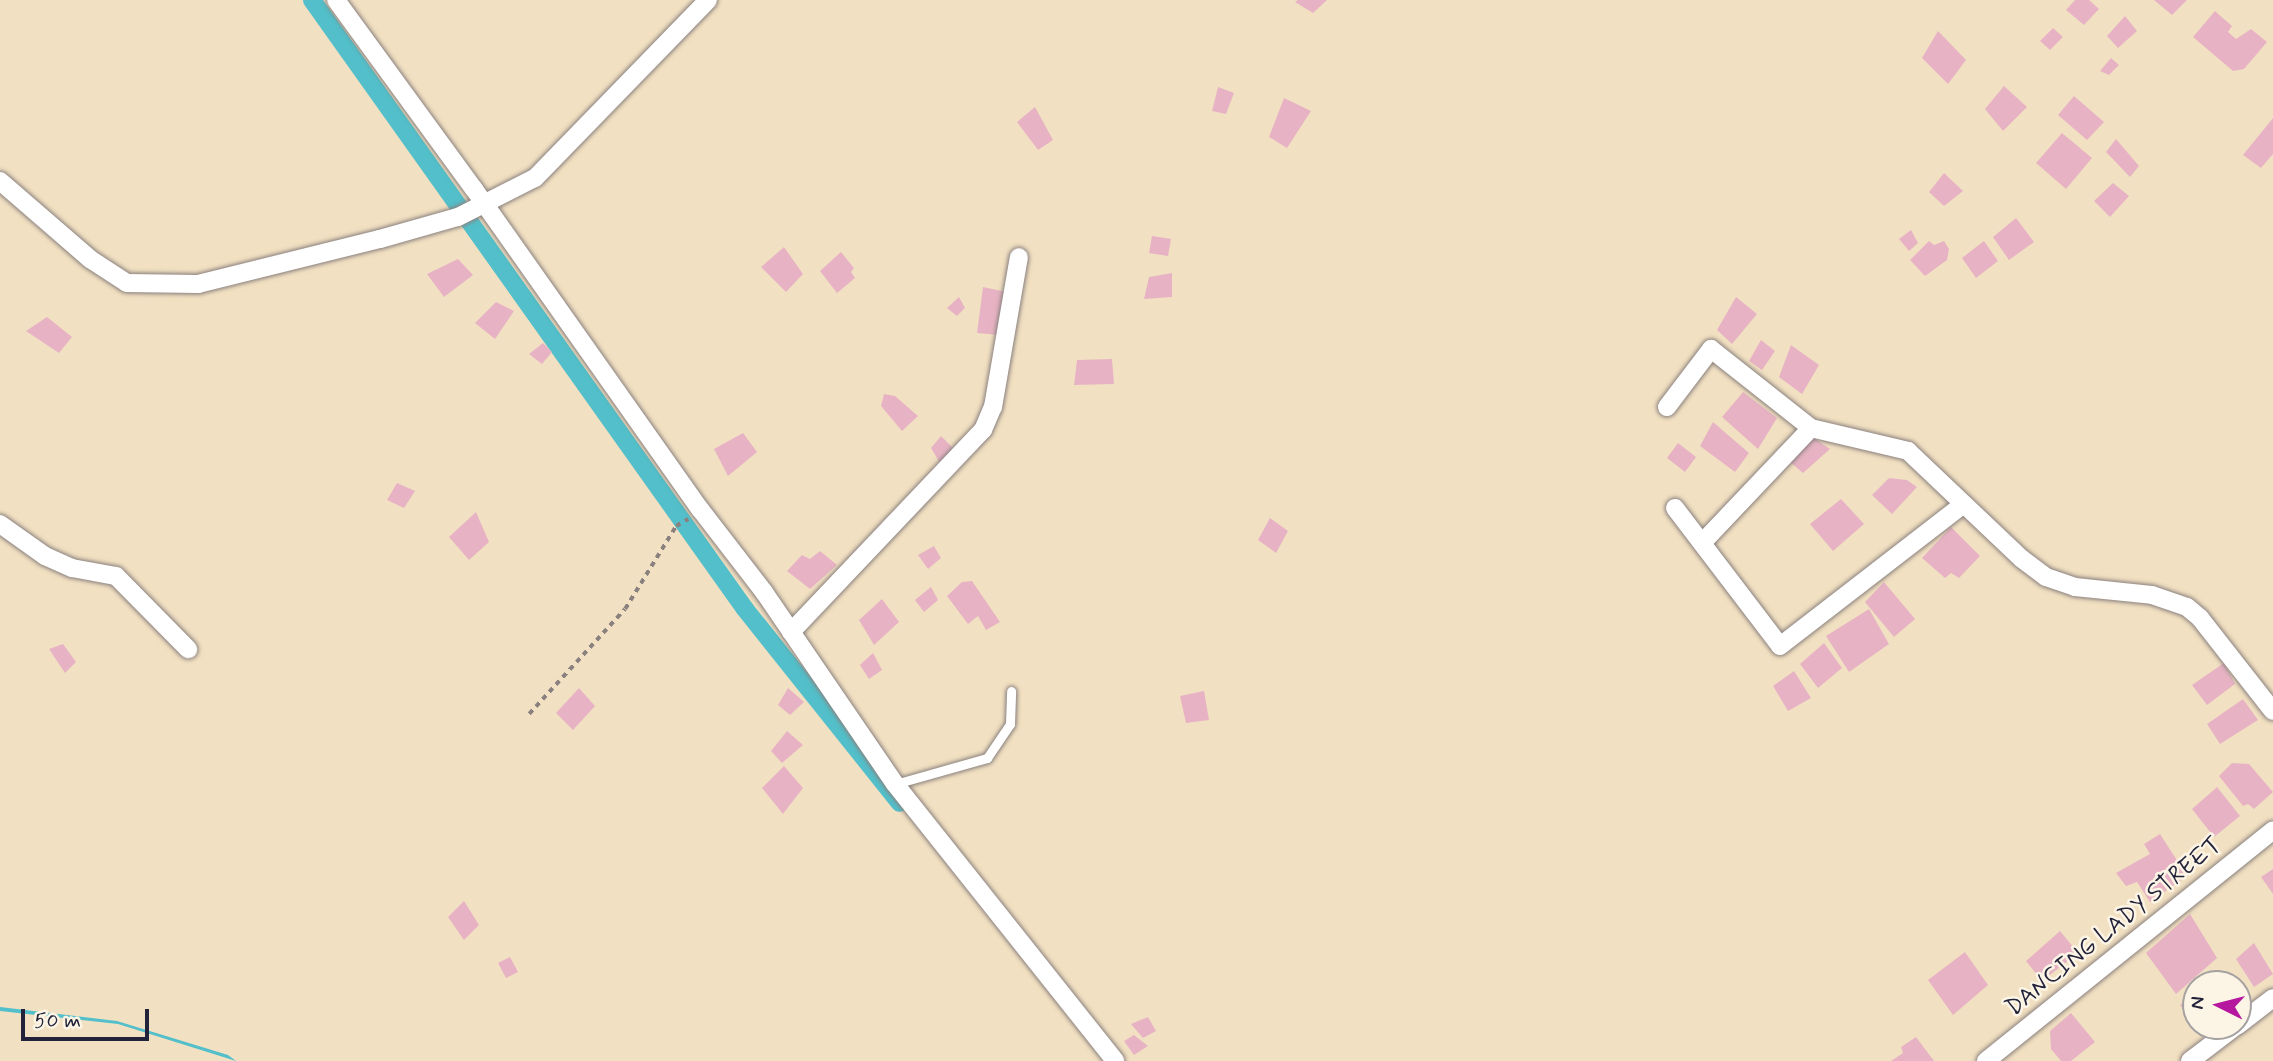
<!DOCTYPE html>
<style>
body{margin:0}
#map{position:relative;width:2273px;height:1061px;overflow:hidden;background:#f2e0c2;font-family:Mynerve,sans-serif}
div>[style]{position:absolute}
.water>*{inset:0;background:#52bfca}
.canal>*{height:18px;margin:-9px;padding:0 9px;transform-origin:9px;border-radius:9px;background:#52bfca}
.building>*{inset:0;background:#e7b3c4}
.path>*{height:3.5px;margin-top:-1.75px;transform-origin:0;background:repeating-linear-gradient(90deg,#8a817e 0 5px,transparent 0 10px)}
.roads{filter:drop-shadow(0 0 2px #8a817e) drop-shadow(0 0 2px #8a817e)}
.lane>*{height:9px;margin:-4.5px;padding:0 4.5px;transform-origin:4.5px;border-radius:4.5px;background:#fff}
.street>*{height:18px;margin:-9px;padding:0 9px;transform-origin:9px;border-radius:9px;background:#fff}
span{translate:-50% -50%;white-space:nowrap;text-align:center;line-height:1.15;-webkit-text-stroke:5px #fcf5e5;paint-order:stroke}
.street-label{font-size:24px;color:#22223b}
.north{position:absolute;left:2182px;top:970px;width:70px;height:70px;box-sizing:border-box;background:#fcf5e5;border:2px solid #a5a1a1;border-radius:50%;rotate:276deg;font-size:19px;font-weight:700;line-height:28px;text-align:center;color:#22223b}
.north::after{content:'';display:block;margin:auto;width:24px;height:32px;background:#b5179e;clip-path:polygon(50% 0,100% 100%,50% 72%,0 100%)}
.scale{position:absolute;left:21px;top:1009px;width:128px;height:32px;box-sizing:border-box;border:4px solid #22223b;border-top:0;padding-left:9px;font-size:21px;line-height:24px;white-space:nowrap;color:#22223b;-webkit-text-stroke:5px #fcf5e5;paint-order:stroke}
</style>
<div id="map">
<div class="water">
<i style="clip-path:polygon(0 1007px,117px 1021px,228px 1055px,236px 1061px,118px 1024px,0 1011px)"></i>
</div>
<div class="canal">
<i style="left:312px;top:0;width:747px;rotate:54.59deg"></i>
<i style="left:745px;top:609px;width:248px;rotate:51.4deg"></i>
</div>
<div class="building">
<i style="clip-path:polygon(1298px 0,1327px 0,1313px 13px,1295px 2px)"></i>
<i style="clip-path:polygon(2075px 0,2089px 0,2099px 9px,2084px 25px,2066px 10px)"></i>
<i style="clip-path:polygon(2154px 0,2187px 0,2172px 15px)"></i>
<i style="clip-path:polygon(2215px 11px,2232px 26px,2228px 32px,2236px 39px,2251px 29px,2267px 42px,2244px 69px,2233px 71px,2193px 37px)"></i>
<i style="clip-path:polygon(2125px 16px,2137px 31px,2118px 48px,2107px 36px)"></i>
<i style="clip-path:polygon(2053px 28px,2063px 37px,2050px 50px,2040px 41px)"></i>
<i style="clip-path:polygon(1938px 31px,1966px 60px,1948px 84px,1922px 58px)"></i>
<i style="clip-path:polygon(2111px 58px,2119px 65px,2109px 75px,2100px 71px)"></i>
<i style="clip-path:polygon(2004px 86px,2027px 107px,2003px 131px,1985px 109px)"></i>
<i style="clip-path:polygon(1218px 87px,1234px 93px,1226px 114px,1212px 111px)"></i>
<i style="clip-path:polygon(2074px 96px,2104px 122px,2087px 140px,2058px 115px)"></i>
<i style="clip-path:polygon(1284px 98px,1311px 111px,1287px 148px,1269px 137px)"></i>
<i style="clip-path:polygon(1035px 107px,1053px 140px,1038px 150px,1017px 122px)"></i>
<i style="clip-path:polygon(2273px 118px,2273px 154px,2261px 168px,2243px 155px)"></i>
<i style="clip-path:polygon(2062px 133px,2092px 158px,2066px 189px,2036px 163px)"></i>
<i style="clip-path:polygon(2116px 139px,2139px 166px,2130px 177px,2106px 152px)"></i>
<i style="clip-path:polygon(1944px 173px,1963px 191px,1944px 206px,1929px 192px)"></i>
<i style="clip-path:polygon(2113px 183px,2129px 196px,2110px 217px,2094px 201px)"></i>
<i style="clip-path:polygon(2016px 218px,2034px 242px,2009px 260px,1993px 237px)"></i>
<i style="clip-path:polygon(1911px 230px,1918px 243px,1909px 251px,1899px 239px)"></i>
<i style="clip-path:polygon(1152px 236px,1171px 239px,1168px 256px,1149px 253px)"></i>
<i style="clip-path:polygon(1929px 241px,1934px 245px,1944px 241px,1949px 249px,1947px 260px,1925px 276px,1910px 260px)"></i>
<i style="clip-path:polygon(1984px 241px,1998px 261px,1976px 278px,1962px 258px)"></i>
<i style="clip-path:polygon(784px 247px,803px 274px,786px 292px,761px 267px)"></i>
<i style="clip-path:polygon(841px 252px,854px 268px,851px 272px,855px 278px,837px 293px,820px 271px)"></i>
<i style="clip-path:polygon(458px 259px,473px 275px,444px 297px,427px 274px)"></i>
<i style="clip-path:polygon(1172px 273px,1172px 297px,1144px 299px,1149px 277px)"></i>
<i style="clip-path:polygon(983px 287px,1006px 292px,999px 335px,977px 333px)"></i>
<i style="clip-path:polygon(959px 297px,965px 308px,957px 316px,947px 308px)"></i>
<i style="clip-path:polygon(1736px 297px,1757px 314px,1732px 344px,1717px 330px)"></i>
<i style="clip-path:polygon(496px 302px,514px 311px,495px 339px,475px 323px)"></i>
<i style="clip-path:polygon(47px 317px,72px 337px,59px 353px,26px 331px)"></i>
<i style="clip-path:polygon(1761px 340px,1775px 351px,1762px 370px,1749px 361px)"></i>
<i style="clip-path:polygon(543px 343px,552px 352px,542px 364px,529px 354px)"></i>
<i style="clip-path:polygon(1791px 345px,1819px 365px,1802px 394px,1779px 377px)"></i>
<i style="clip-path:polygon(1112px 359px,1114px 384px,1074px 385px,1077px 360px)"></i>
<i style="clip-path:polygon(1743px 392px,1777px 418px,1758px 449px,1722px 417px)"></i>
<i style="clip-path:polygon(884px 394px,895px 396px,918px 416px,902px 431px,881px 406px)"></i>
<i style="clip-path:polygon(1713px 422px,1749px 453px,1735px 472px,1700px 446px)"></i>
<i style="clip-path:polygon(743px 433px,757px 452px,728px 476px,714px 449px)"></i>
<i style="clip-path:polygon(941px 436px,953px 448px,940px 463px,931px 448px)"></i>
<i style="clip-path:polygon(1812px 437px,1830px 449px,1803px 473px,1790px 462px)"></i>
<i style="clip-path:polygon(1678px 443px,1696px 457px,1685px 472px,1667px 458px)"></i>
<i style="clip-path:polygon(1889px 478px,1907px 480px,1917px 487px,1892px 514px,1872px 495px)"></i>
<i style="clip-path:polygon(397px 483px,415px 491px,404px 508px,387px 500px)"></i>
<i style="clip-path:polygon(1841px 499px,1864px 524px,1833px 551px,1810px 524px)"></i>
<i style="clip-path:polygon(476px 512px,489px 542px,469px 560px,449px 537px)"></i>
<i style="clip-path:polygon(1270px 518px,1288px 531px,1276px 553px,1258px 540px)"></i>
<i style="clip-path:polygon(1951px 527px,1980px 556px,1959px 578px,1951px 573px,1945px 578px,1922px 558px)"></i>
<i style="clip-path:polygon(934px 546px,941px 558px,928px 569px,918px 555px)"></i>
<i style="clip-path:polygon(820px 551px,837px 565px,810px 589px,787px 571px,802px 555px,810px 559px)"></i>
<i style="clip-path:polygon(972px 581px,1000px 622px,986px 630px,978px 616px,968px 624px,947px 596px,962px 582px)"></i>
<i style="clip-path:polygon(1884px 582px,1915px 619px,1894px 637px,1865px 602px)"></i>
<i style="clip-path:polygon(931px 587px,938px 600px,924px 612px,915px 600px)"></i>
<i style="clip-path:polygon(882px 599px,899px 622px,874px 645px,859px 620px)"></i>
<i style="clip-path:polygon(1869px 609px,1889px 644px,1849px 672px,1826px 636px)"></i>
<i style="clip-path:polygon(1824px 643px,1842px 668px,1818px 688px,1800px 664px)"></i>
<i style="clip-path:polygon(63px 644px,76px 662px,65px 673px,49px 649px)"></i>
<i style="clip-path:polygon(873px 653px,882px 670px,869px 679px,860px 665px)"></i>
<i style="clip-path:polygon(2224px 663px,2235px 684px,2207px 705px,2192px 685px)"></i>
<i style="clip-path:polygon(1794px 671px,1811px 698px,1788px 711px,1773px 686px)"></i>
<i style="clip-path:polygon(579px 688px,595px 706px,573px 730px,556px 713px)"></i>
<i style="clip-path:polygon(788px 688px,804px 702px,790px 715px,778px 705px)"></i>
<i style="clip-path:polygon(1204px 691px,1209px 720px,1186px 723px,1180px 696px)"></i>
<i style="clip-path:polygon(2243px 699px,2258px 720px,2220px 744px,2207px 724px)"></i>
<i style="clip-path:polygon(787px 731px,803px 745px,782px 763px,771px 751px)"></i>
<i style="clip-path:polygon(2232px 763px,2249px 764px,2273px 792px,2254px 809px,2248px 804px,2243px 806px,2219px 776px)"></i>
<i style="clip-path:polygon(784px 766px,803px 788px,783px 814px,762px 788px)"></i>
<i style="clip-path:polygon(2217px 787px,2240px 816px,2214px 837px,2192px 809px)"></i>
<i style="clip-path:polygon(2160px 834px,2187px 876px,2150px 902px,2137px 882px,2126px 886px,2116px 873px,2150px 854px,2144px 844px)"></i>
<i style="clip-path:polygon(2273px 869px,2273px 894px,2261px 877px)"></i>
<i style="clip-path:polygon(464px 901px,479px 925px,464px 940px,448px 917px)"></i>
<i style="clip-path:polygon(2190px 914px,2217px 958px,2176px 994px,2146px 953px)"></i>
<i style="clip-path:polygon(2060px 931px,2078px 953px,2042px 981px,2026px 961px)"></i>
<i style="clip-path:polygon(2254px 943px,2273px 974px,2254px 987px,2236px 959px)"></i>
<i style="clip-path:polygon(1965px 952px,1988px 985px,1953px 1015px,1928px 980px)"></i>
<i style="clip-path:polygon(510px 957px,518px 972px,506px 978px,498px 963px)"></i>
<i style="clip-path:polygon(2196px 993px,2196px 1026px,2207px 1026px,2200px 1032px,2180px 1005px)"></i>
<i style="clip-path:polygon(2071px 1013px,2095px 1042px,2071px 1061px,2061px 1061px,2051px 1049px,2050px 1031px)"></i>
<i style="clip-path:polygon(1148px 1017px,1156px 1031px,1143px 1038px,1131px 1024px)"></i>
<i style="clip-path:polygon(1134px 1035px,1148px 1046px,1134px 1055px,1124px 1041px)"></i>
<i style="clip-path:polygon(1916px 1037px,1934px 1061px,1891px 1061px,1903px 1053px,1901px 1047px)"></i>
</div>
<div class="path">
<i style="left:529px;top:714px;width:142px;rotate:-47.6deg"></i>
<i style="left:625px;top:609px;width:97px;rotate:-58.4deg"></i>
<i style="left:676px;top:526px;width:14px;rotate:-30deg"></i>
</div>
<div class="roads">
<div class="lane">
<i style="left:895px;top:784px;width:96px;rotate:-15.8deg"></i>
<i style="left:987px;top:758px;width:41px;rotate:-55.9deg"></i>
<i style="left:1010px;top:724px;width:33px;rotate:-88deg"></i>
</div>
<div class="street">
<i style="left:336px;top:0;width:234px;rotate:53.9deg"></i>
<i style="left:474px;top:189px;width:392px;rotate:54.8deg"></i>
<i style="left:700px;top:509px;width:105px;rotate:52.4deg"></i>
<i style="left:764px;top:592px;width:232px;rotate:55.7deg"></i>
<i style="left:895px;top:784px;width:354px;rotate:51.5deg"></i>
<i style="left:0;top:181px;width:119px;rotate:40.9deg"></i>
<i style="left:90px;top:259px;width:44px;rotate:33deg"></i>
<i style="left:127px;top:283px;width:71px;rotate:0.8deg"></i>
<i style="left:198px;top:284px;width:187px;rotate:-13.9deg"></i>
<i style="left:380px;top:239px;width:81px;rotate:-15.8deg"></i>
<i style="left:458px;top:217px;width:86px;rotate:-26.9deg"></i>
<i style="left:535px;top:178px;width:248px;rotate:-45.8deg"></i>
<i style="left:1667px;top:407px;width:73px;rotate:-52.8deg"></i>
<i style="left:1711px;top:349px;width:127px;rotate:38.3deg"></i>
<i style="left:1811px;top:428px;width:100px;rotate:13.3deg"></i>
<i style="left:1908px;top:451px;width:157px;rotate:43.5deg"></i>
<i style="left:2022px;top:559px;width:30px;rotate:37deg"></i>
<i style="left:2046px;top:577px;width:31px;rotate:19deg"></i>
<i style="left:2075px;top:587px;width:77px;rotate:5.9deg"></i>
<i style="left:2152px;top:595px;width:37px;rotate:19deg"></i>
<i style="left:2187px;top:607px;width:17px;rotate:40deg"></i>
<i style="left:2200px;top:618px;width:118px;rotate:51.9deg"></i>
<i style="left:1675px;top:508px;width:173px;rotate:52.7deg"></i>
<i style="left:1780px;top:646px;width:232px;rotate:-37.7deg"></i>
<i style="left:0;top:524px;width:55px;rotate:35.4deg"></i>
<i style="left:45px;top:556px;width:30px;rotate:24deg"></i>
<i style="left:72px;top:568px;width:45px;rotate:10.3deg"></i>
<i style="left:116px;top:576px;width:103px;rotate:45.4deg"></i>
<i style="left:1702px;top:543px;width:158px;rotate:-46.5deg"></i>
<i style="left:791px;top:632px;width:279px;rotate:-46.5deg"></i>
<i style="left:983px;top:430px;width:25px;rotate:-67deg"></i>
<i style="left:993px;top:407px;width:152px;rotate:-80.2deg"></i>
<i style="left:2238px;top:1025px;width:44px;rotate:-37.6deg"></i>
<i style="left:1986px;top:1061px;width:368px;rotate:-38.8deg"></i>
<i style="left:2190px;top:1061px;width:58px;rotate:-37.3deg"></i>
</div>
</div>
<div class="street-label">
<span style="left:2114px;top:927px;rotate:-39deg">DANCING LADY STREET</span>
</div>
<div class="north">N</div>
<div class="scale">50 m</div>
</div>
